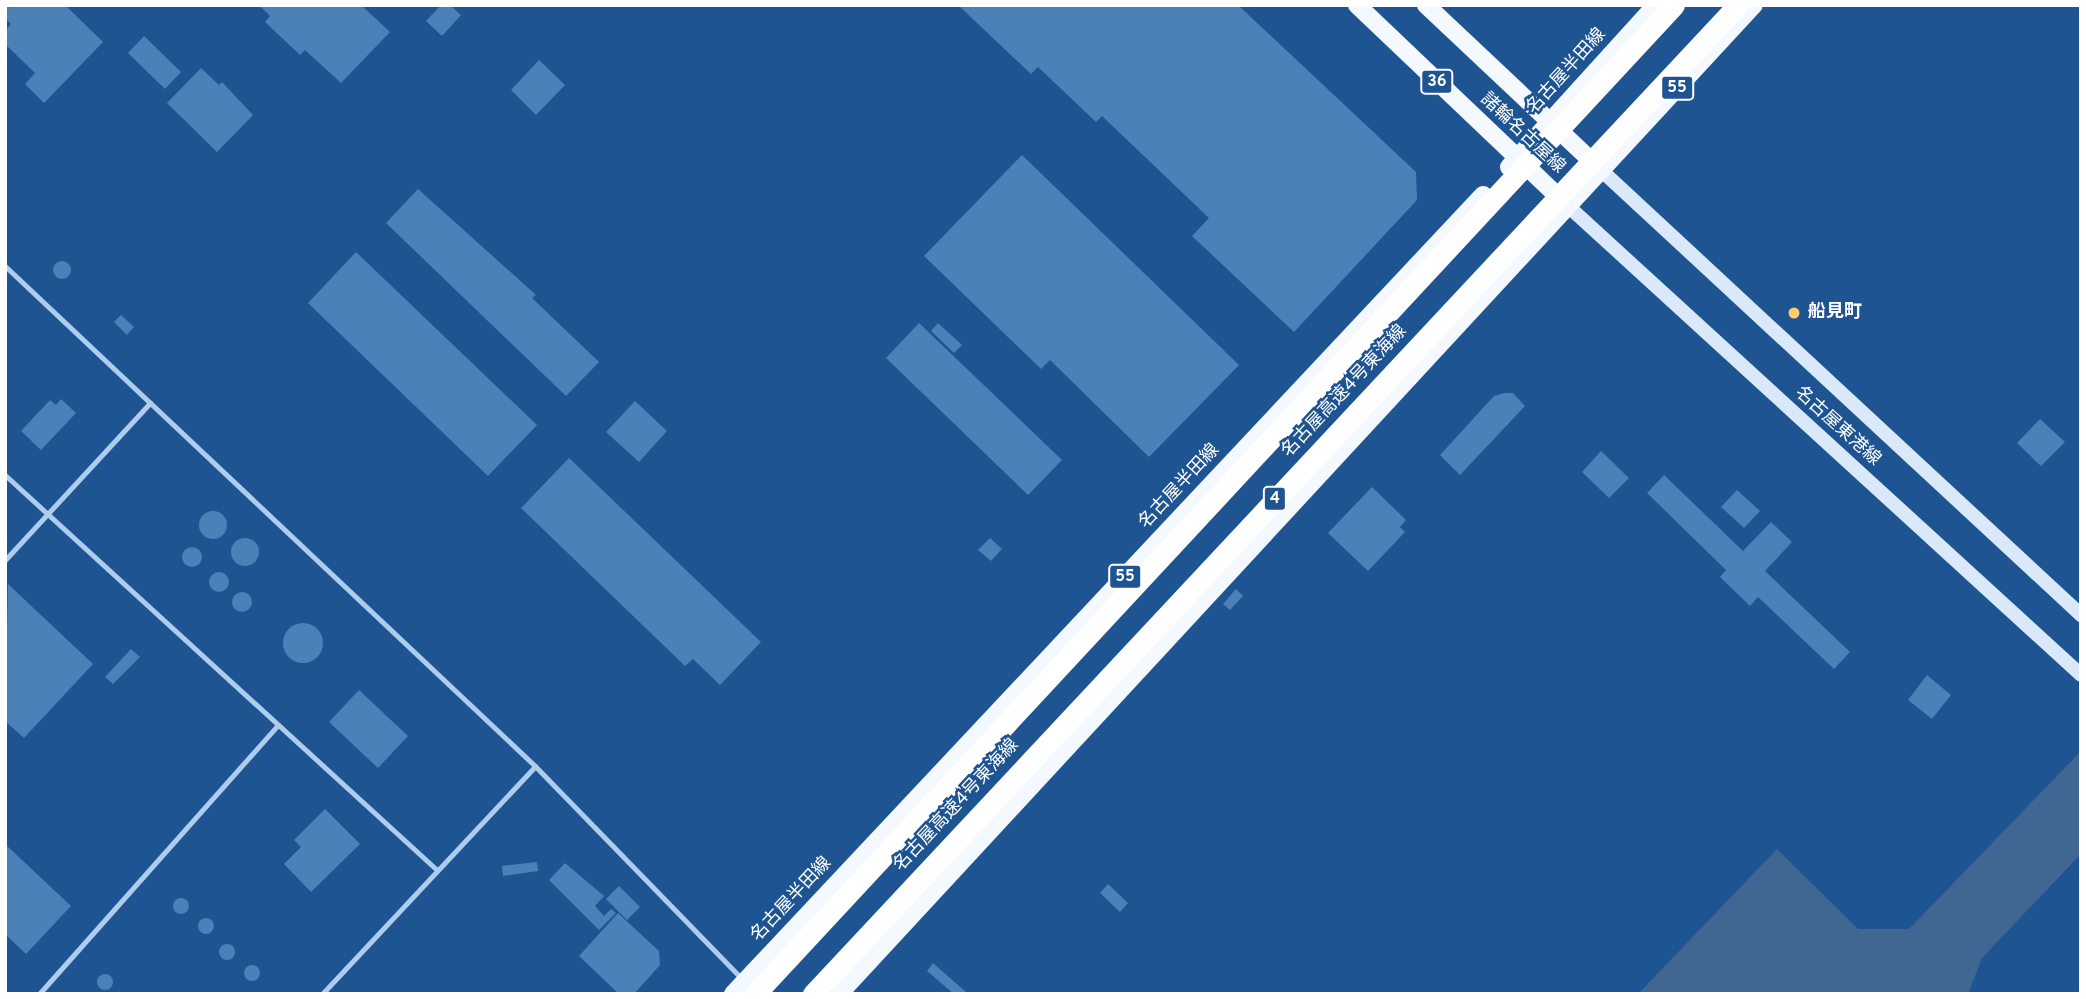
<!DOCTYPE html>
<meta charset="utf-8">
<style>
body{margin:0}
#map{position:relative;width:2086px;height:999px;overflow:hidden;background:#1e5491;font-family:Overpass,"Noto Sans JP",sans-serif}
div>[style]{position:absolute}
.water>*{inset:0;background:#3f6792}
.building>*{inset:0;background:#4a81b9}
.round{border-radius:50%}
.lane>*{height:5px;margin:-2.5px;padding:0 2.5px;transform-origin:2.5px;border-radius:2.5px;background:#aecdee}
.secondary>*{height:14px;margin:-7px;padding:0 7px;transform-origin:7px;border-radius:7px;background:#dae9fa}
.primary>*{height:18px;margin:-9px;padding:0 9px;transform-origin:9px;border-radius:9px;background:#f4f9ff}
.highway>*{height:21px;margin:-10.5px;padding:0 10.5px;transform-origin:10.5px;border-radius:10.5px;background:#fff}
.dots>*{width:19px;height:19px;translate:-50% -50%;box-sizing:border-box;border:4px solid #1e5491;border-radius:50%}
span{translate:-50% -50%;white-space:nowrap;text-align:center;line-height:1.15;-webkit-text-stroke:5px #1e5491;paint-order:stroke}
.shield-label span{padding:2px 5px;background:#1e5491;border:2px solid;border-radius:5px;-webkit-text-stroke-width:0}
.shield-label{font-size:16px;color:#fff;font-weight:700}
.street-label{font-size:18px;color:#fff}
.poi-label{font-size:18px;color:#fff;font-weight:700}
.left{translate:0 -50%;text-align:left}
.frame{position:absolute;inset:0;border:7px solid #fff;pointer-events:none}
</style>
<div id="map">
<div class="water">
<i style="clip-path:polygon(2081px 751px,2081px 854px,1982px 958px,1968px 994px,1638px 994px,1777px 849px,1858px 929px,1909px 929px)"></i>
</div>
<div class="building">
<i style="clip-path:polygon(5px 5px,65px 5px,103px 42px,44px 103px,25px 84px,35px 73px,5px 44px,5px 31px,11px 24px,5px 18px)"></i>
<i style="clip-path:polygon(259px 5px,361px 5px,390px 32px,341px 83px,305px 50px,300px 55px,265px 22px,270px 16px)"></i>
<i style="clip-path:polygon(441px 5px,450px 5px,461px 15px,442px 36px,426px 21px)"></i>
<i style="clip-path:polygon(958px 5px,1238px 5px,1416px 172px,1417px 200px,1294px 332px,1192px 236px,1209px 218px,1102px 116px,1096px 122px,1038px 67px,1031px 74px)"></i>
<i style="clip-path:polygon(144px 36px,181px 72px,165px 89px,128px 53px)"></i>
<i style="clip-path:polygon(539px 60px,565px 85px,536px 115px,511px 90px)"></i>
<i style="clip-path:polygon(201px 68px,219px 85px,222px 82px,253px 115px,217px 152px,167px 103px)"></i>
<i style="clip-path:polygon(1022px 155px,1239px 365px,1149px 457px,1050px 360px,1041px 369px,924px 256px)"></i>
<i style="clip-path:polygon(418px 189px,536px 295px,532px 298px,599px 362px,566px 396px,386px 223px)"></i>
<i style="clip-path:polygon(356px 252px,537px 425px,488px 476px,308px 303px)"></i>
<i class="round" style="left:53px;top:261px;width:18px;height:18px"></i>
<i style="clip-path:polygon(121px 315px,134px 327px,127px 335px,114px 322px)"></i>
<i style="clip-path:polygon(919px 323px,1062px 460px,1028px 495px,886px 358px)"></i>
<i style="clip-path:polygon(938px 323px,962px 345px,954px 353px,931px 331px)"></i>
<i style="clip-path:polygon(1504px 393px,1513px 393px,1525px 406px,1460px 475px,1440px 455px,1494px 396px)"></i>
<i style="clip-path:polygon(61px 399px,76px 413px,41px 450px,21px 431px,50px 400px,56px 405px)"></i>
<i style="clip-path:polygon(635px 401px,667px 431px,639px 462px,606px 432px)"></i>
<i style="clip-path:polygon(2040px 419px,2065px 442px,2041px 466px,2017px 443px)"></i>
<i style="clip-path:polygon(1601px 451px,1629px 478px,1609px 498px,1582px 472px)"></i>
<i style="clip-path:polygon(569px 458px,761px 642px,720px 685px,693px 659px,685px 666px,521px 508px)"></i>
<i style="clip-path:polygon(1664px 475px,1743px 551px,1771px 522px,1792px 542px,1765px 571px,1850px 652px,1834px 669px,1758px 597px,1750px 606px,1720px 577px,1726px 570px,1647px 493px)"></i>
<i style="clip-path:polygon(1372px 487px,1406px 520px,1400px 527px,1405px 532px,1368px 571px,1328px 533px)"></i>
<i style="clip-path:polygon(1737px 490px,1760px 511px,1744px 528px,1721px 507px)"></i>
<i class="round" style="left:199px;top:511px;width:28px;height:28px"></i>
<i style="clip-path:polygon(990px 538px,1002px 549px,991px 561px,978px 550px)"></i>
<i class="round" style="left:231px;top:538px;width:28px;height:28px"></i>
<i class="round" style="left:182px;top:547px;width:20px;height:20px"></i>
<i class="round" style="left:209px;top:572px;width:20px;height:20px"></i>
<i style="clip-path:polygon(8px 584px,93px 664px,24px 738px,5px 721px)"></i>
<i style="clip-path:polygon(1236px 589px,1243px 596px,1230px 610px,1223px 604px)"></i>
<i class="round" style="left:232px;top:592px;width:20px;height:20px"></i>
<i class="round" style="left:283px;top:623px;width:40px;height:40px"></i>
<i style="clip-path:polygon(131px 649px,140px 657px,113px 684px,105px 677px)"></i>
<i style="clip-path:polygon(1927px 675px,1951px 695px,1932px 719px,1908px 700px)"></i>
<i style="clip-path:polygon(359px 690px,408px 736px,378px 768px,329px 722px)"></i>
<i style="clip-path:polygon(325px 809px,360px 844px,311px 892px,284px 864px,301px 847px,294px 840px)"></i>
<i style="clip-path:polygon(5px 844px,71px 906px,26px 954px,5px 934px)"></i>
<i style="clip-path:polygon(537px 862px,538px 871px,503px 876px,502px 866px)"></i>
<i style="clip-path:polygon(565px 863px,604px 896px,595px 906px,604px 916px,611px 909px,616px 913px,599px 930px,549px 880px)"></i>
<i style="clip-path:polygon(1108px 884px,1128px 903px,1120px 912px,1100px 893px)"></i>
<i style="clip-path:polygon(619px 886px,640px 907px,627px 920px,606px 899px)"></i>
<i class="round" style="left:173px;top:898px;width:16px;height:16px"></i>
<i style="clip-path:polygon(618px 913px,659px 951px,660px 965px,634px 994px,619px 994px,579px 956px)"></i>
<i class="round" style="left:198px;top:918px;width:16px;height:16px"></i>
<i class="round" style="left:219px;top:944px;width:16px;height:16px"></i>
<i style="clip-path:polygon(933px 963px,966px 992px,965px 994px,954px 994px,927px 971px)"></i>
<i class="round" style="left:244px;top:965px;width:16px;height:16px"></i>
<i class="round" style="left:97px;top:974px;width:16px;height:16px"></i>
</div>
<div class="lane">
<i style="left:5px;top:266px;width:729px;rotate:43.33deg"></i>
<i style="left:535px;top:766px;width:297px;rotate:45.8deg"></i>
<i style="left:5px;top:475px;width:585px;rotate:42.44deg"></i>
<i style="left:5px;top:560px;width:214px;rotate:-47.3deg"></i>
<i style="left:39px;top:994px;width:360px;rotate:-48.4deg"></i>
<i style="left:322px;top:994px;width:312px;rotate:-46.9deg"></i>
</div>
<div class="secondary">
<i style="left:1601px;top:170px;width:655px;rotate:42.83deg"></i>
<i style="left:1568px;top:206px;width:695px;rotate:42.43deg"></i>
</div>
<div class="primary">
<i style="left:1357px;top:5px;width:291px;rotate:43.6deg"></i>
<i style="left:1426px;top:5px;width:241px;rotate:43.3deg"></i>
<i style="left:1509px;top:167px;width:219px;rotate:-47.8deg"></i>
<i style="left:733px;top:994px;width:1096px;rotate:-46.81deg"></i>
<i style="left:839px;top:994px;width:1347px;rotate:-47.23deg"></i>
</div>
<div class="highway">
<i style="left:755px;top:994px;width:1350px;rotate:-47.1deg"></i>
<i style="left:813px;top:994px;width:1354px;rotate:-46.92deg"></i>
</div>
<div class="dots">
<i style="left:1794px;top:313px;background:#fdcd6d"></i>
</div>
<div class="shield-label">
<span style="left:1437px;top:82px">36</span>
<span style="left:1677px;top:88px">55</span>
<span style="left:1275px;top:499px">4</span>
<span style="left:1125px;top:577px">55</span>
</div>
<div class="street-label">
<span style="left:1567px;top:72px;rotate:-48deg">名古屋半田線</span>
<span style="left:1522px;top:134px;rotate:43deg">諸輪名古屋線</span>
<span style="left:1345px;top:392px;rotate:-47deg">名古屋高速4号東海線</span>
<span style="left:1837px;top:427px;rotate:42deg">名古屋東港線</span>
<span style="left:1180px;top:487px;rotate:-47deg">名古屋半田線</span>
<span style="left:957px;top:806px;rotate:-47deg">名古屋高速4号東海線</span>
<span style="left:792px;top:900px;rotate:-47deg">名古屋半田線</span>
</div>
<div class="poi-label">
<span class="left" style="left:1808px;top:313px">船見町</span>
</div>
<div class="frame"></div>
</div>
